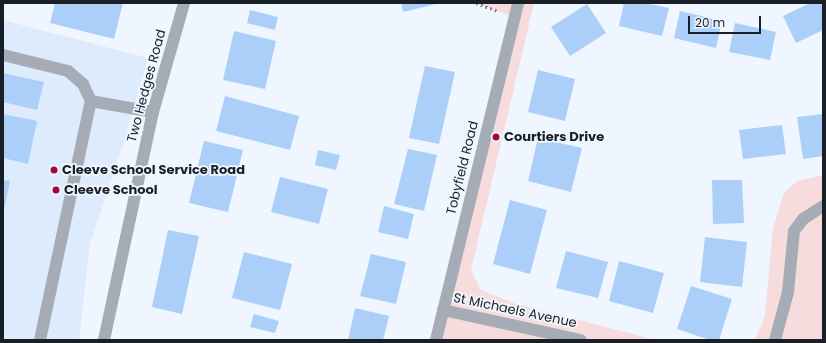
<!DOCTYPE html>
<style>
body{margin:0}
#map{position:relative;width:826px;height:343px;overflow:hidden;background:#eff6ff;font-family:Poppins,sans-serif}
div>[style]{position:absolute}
.built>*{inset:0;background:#ddebfc}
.green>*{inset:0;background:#f7dcde}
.building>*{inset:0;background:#abcff9}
.path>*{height:2.5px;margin-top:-1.25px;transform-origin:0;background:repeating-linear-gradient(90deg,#7d848c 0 2px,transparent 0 5px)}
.service>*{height:12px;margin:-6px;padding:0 6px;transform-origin:6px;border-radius:6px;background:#a5acb6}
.minor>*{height:12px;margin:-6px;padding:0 6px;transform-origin:6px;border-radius:6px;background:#a5acb6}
.tertiary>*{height:12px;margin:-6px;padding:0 6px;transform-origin:6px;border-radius:6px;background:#a5acb6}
.dots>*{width:11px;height:11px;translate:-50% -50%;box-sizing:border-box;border:2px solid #eff6ff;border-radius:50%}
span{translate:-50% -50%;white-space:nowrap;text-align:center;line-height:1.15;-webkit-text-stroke:3.5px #eff6ff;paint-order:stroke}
.street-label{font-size:13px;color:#181f26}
.poi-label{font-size:13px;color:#181f26;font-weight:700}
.left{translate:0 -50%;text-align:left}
.frame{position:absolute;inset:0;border:4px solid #181f26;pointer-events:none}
.scale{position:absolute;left:688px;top:16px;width:73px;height:18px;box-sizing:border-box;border:2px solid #181f26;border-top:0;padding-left:5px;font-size:12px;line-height:14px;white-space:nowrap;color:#181f26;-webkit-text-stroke:3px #eff6ff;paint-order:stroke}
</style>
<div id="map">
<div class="built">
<i style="clip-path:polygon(3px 20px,148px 58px,126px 136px,90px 244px,79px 340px,3px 340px)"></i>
</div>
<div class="green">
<i style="clip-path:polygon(476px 3px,534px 3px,471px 270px,481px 290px,516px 304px,656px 340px,436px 340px,514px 17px)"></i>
<i style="clip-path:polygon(823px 175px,823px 340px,755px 340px,765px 316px,773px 228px,784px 193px,797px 181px)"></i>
</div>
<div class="building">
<i style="clip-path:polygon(55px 3px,123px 3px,114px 39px,50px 23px)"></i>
<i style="clip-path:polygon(401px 3px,436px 3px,436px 4px,403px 12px)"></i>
<i style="clip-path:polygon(624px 3px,645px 3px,669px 8px,662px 36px,619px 26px)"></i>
<i style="clip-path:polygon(810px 3px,823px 3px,823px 30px,796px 43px,783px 16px)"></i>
<i style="clip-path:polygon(587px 4px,606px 33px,570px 56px,551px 27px)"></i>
<i style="clip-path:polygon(250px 10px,278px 17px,275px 30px,247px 23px)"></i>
<i style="clip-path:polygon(680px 11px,722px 21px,716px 48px,674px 38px)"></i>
<i style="clip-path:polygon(735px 23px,776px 32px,770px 60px,729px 52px)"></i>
<i style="clip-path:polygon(234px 31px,276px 41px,265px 89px,223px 80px)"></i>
<i style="clip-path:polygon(425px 66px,455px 72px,439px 144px,409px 138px)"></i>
<i style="clip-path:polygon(538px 70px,575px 79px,565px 121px,528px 112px)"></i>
<i style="clip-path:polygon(3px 73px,44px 82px,37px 110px,3px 102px)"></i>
<i style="clip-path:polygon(225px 96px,299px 116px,290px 150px,216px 131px)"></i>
<i style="clip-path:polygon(3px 114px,37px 121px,28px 164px,3px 158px)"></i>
<i style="clip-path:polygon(823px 114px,823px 156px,803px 159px,797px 117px)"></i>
<i style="clip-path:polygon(782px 125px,786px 154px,743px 159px,739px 130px)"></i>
<i style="clip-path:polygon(538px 138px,582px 148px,571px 192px,528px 181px)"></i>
<i style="clip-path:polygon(204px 141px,243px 150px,228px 212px,189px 203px)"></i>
<i style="clip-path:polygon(408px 149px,437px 155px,424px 211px,394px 204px)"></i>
<i style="clip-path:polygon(318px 150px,340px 155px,336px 170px,315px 165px)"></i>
<i style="clip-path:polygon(280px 177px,328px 189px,319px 224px,271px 212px)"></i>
<i style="clip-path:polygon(3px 180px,10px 181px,4px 210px,3px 210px)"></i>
<i style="clip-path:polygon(712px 180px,742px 180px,744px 223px,713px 224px)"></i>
<i style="clip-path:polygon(510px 200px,547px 210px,530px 274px,493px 264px)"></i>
<i style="clip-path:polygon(384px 206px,414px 214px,408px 239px,378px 232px)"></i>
<i style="clip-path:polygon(168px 230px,199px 236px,182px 314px,152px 307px)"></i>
<i style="clip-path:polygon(705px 237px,747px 242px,742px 287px,700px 282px)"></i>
<i style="clip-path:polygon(566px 251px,608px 262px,598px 298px,556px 288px)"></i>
<i style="clip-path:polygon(244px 252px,292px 264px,280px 310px,232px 298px)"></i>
<i style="clip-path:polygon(371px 254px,406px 262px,396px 304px,360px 296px)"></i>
<i style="clip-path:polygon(619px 261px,664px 273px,653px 313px,609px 301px)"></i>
<i style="clip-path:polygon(691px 286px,732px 299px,719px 340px,710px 340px,677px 329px)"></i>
<i style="clip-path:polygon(355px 308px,389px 316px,383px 340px,348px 340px)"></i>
<i style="clip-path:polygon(254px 314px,279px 321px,275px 333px,250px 327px)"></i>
</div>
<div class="path">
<i style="left:476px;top:3px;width:23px;rotate:20deg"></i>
</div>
<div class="service">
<i style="left:3px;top:55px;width:67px;rotate:13.8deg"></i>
<i style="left:68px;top:71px;width:20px;rotate:41deg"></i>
<i style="left:83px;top:84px;width:19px;rotate:65deg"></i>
<i style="left:40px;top:340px;width:244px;rotate:-78deg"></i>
<i style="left:91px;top:101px;width:63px;rotate:10.1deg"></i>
</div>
<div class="minor">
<i style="left:443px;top:310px;width:141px;rotate:12.3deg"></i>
<i style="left:436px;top:340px;width:347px;rotate:-76.3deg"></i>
<i style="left:775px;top:340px;width:50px;rotate:-74.8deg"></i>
<i style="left:788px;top:292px;width:61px;rotate:-84.4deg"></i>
<i style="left:794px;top:231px;width:15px;rotate:-53deg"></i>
<i style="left:803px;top:219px;width:24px;rotate:-33deg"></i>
</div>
<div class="tertiary">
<i style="left:104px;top:340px;width:233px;rotate:-77.9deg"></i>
<i style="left:153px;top:112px;width:113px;rotate:-74.1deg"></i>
</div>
<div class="dots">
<i style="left:496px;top:137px;background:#a40838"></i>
<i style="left:54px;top:170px;background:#a40838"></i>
<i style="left:56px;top:190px;background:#a40838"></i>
</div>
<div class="street-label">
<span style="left:147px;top:86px;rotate:-75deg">Two Hedges Road</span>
<span style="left:463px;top:168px;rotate:-76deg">Tobyfield Road</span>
<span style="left:515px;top:311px;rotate:12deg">St Michaels Avenue</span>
</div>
<div class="poi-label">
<span class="left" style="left:504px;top:137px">Courtiers Drive</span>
<span class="left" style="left:62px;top:170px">Cleeve School Service Road</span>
<span class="left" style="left:64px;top:190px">Cleeve School</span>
</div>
<div class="frame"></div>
<div class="scale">20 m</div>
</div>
